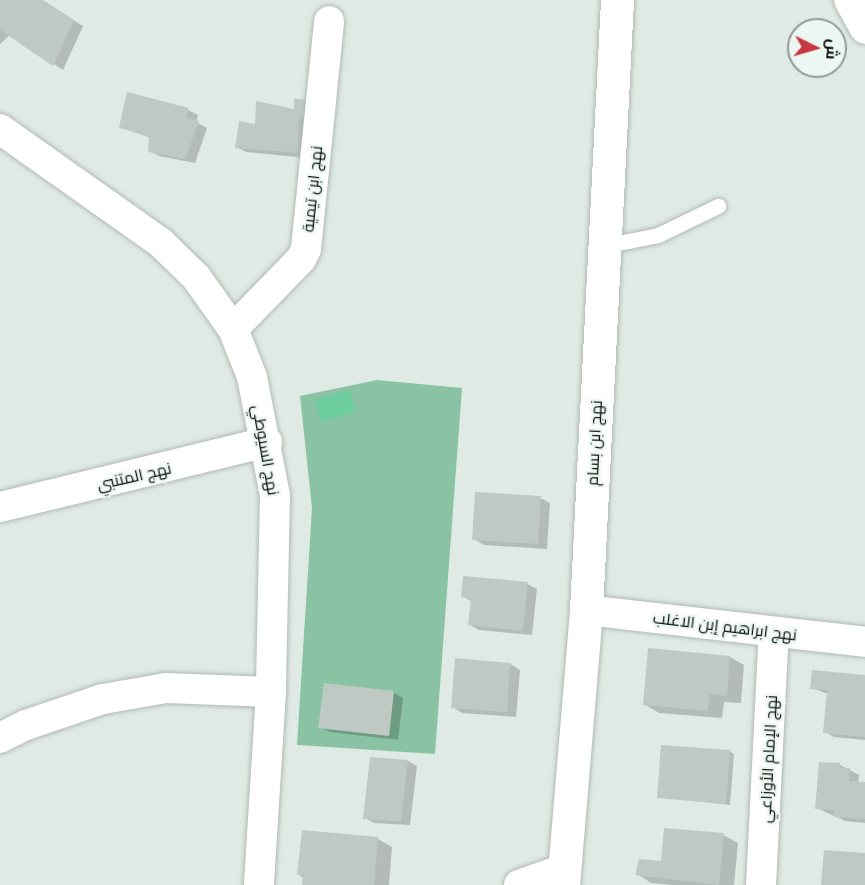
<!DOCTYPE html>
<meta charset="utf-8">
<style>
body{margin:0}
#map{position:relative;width:865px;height:885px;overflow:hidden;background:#e0eae4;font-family:"Noto Sans",Cairo,sans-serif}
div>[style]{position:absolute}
.green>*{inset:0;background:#89c3a3}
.water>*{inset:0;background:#6ecd9e}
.shadow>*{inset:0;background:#0003}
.building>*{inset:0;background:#bfc9c3}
.roads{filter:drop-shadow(0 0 2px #b0bab4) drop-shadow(0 0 2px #b0bab4)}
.lane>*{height:15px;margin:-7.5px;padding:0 7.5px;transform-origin:7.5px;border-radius:7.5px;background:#fff}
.street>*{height:30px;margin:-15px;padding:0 15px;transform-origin:15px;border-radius:15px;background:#fff}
.secondary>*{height:33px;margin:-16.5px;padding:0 16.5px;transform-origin:16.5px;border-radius:16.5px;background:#fff}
span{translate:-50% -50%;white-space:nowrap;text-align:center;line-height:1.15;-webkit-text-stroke:4.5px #edf7f1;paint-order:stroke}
.street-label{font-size:16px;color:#0b0f0d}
.north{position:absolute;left:787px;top:18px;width:60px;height:60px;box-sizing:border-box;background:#edf7f1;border:2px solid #939a96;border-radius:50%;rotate:95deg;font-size:16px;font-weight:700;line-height:24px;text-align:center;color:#0b0f0d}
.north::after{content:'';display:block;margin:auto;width:21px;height:27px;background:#c83843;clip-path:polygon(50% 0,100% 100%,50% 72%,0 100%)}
</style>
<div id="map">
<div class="green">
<i style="clip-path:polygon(377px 380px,462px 388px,435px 754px,297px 745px,312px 508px,300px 396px)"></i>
</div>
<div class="water">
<i style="clip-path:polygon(350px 390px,355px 412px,321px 422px,315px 400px)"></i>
</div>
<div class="shadow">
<i style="clip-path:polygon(0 0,42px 0,83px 26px,63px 70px,10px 35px,0 44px)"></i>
<i style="clip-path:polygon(295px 101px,308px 122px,307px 158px,246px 152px,237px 147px,256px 126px,295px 111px)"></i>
<i style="clip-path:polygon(188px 110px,198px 115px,196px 122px,207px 128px,195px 163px,159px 156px,150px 151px,151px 138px,120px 127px)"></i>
<i style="clip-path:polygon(540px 498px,550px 503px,547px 549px,484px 545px,474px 539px)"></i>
<i style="clip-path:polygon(527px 584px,537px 589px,532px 635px,479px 630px,470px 625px,472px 602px,463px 596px)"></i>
<i style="clip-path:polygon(649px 650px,730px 657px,744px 665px,741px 703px,724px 702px,722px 718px,659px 713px,644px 704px)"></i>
<i style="clip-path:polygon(456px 660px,510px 664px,520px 670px,516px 717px,462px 713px,453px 707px)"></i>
<i style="clip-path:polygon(865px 677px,865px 740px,834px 737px,825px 732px,828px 694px,812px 688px)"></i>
<i style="clip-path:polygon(393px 692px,403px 698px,398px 740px,330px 732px,320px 727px)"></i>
<i style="clip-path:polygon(729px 751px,734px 754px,730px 805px,658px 797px)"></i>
<i style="clip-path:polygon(408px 761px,417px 766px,410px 825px,374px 823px,365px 818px)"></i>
<i style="clip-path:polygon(840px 765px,859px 775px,858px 783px,865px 784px,865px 823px,845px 821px,817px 808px)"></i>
<i style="clip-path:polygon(723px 835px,738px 843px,734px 885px,672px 885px,651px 883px,637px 874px)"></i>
<i style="clip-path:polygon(378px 839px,392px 847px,389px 885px,304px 885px,304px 878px,299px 875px)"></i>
</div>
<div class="building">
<i style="clip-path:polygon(0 0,43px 0,74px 20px,53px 66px,0 30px)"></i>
<i style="clip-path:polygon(127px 92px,189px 108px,186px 118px,199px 121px,185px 159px,148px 152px,149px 136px,119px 128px)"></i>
<i style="clip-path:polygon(294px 99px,313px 100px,307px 119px,299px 118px,298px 153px,235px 148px,239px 121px,255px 124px,256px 101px,294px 109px)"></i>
<i style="clip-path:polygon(475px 492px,541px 496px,538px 544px,472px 540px)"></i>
<i style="clip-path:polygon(463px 576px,528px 582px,523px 631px,468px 625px,471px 599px,461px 597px)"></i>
<i style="clip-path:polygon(648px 648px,730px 656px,727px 696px,710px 694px,708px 711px,643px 705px)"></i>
<i style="clip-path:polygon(455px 658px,510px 663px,507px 712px,451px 708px)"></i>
<i style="clip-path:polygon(812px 670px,865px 675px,865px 737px,823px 733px,827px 690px,810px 689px)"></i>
<i style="clip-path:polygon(324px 683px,394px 691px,389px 736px,318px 728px)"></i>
<i style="clip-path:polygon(661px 745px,730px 750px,726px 804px,657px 798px)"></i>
<i style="clip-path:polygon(370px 757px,408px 760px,401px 821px,363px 819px)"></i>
<i style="clip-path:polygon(819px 762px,840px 763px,840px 768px,850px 768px,849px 781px,865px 782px,865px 819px,834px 817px,834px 810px,815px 809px)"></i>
<i style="clip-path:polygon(664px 828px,724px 833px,719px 885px,635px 875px,639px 859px,661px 861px)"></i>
<i style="clip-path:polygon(302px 830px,378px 837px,374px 885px,302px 885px,303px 874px,297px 875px)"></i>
<i style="clip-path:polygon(824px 850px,865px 853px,865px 885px,821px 885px)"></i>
</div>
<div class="roads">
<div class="lane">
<i style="left:603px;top:246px;width:56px;rotate:-11.3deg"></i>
<i style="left:658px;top:235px;width:67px;rotate:-25.8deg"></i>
</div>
<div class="street">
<i style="left:849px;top:0;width:33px;rotate:61deg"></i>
<i style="left:0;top:129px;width:197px;rotate:35.3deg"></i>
<i style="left:161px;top:243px;width:49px;rotate:44.2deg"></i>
<i style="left:196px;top:277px;width:64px;rotate:54.6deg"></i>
<i style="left:233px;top:329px;width:52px;rotate:68.4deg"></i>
<i style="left:252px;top:377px;width:120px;rotate:79deg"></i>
<i style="left:275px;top:495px;width:197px;rotate:91.2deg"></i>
<i style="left:271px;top:692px;width:193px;rotate:93.6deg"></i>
<i style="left:233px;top:329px;width:98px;rotate:-45.8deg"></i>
<i style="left:301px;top:259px;width:11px;rotate:-63deg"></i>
<i style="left:306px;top:249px;width:229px;rotate:-84.2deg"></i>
<i style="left:0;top:507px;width:275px;rotate:-13.7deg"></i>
<i style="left:586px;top:610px;width:281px;rotate:6.5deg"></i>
<i style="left:0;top:738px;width:29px;rotate:-27deg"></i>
<i style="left:26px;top:725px;width:81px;rotate:-18.7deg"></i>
<i style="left:103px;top:699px;width:64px;rotate:-9.9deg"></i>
<i style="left:166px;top:688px;width:105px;rotate:2.2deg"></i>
<i style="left:519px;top:885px;width:48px;rotate:-19.6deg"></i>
<i style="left:761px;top:885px;width:253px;rotate:-87.1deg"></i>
</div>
<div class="secondary">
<i style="left:563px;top:885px;width:276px;rotate:-85.2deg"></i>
<i style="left:586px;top:610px;width:611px;rotate:-87.09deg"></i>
</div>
</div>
<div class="street-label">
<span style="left:312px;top:189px;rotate:-84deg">نهج ابن تيمية</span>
<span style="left:594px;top:443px;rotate:-87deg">نهج ابن بسام</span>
<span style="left:266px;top:450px;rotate:80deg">نهج السيوطي</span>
<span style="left:134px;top:476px;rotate:-13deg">نهج المتنبي</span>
<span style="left:725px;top:626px;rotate:7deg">نهج ابراهيم إبن الاغلب</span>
<span style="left:768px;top:759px;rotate:-87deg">نهج الإمام الأوزاعي</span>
</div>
<div class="north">ش</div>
</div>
